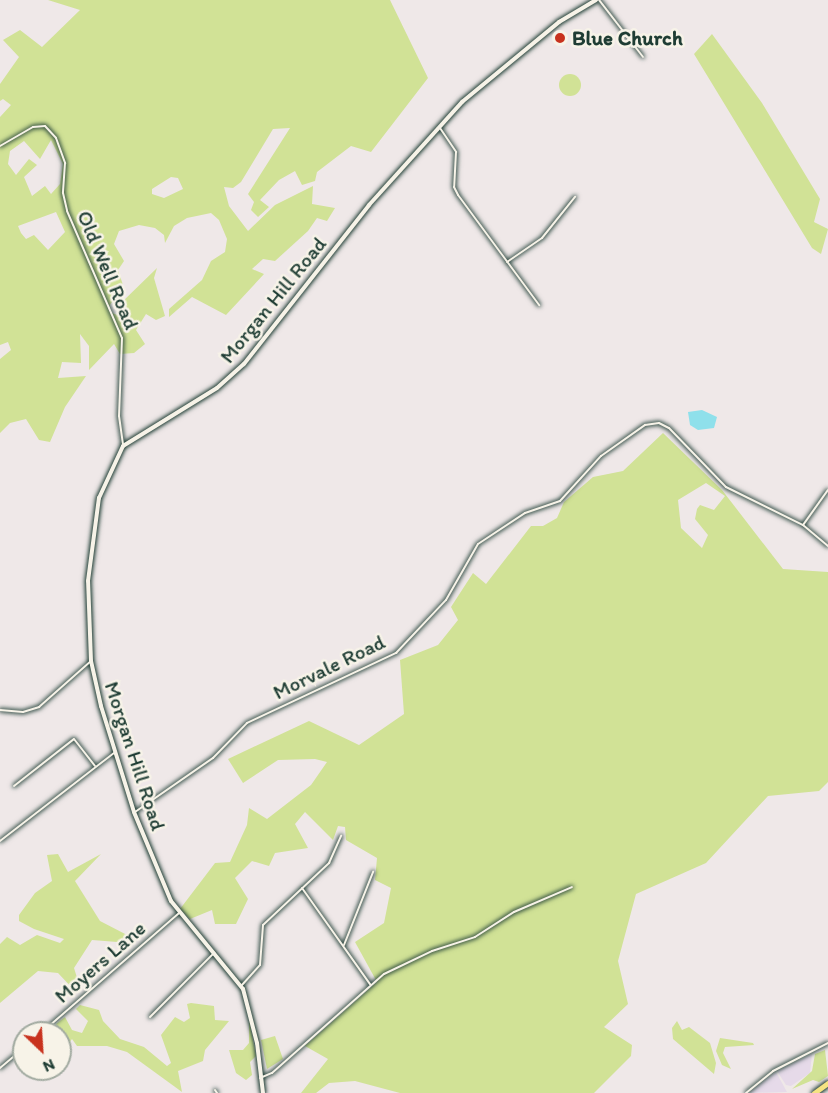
<!DOCTYPE html>
<style>
body{margin:0}
#map{position:relative;width:828px;height:1093px;overflow:hidden;background:#efe8e8;font-family:Itim,sans-serif}
div>[style]{position:absolute}
.built>*{inset:0;background:#e6dae9}
.green>*{inset:0;background:#d1e296}
.round{border-radius:50%}
.water>*{inset:0;background:#8fe0eb}
.roads{filter:drop-shadow(0 0 2px #1f3d34) drop-shadow(0 0 2px #1f3d34)}
.minor>*{height:2px;margin:-1px;padding:0 1px;transform-origin:1px;border-radius:1px;background:#f7f3e8}
.secondary>*{height:4px;margin:-2px;padding:0 2px;transform-origin:2px;border-radius:2px;background:#f7f3e8}
.motorway>*{height:5px;margin:-2.5px;padding:0 2.5px;transform-origin:2.5px;border-radius:2.5px;background:#f4e382}
.dots>*{width:16px;height:16px;translate:-50% -50%;box-sizing:border-box;border:3px solid #f7f3e8;border-radius:50%}
span{translate:-50% -50%;white-space:nowrap;text-align:center;line-height:1.15;-webkit-text-stroke:5px #f7f3e8;paint-order:stroke}
.poi-label{font-size:21px;color:#1f3d34;font-weight:700}
.left{translate:0 -50%;text-align:left}
.street-label{font-size:21px;color:#1f3d34}
.north{position:absolute;left:12px;top:1021px;width:60px;height:60px;box-sizing:border-box;background:#f7f3e8;border:2px solid #a1aaa0;border-radius:50%;rotate:155deg;font-size:16px;font-weight:700;line-height:24px;text-align:center;color:#1f3d34}
.north::after{content:'';display:block;margin:auto;width:21px;height:27px;background:#c8321e;clip-path:polygon(50% 0,100% 100%,50% 72%,0 100%)}
</style>
<div id="map">
<div class="built">
<i style="clip-path:polygon(812px 1054px,810px 1073px,791px 1086px,786px 1085px,777px 1071px)"></i>
<i style="clip-path:polygon(776px 1072px,787px 1092px,749px 1093px,766px 1079px)"></i>
</div>
<div class="green">
<i style="clip-path:polygon(evenodd,48px 0,390px 0,428px 78px,371px 152px,351px 146px,317px 172px,315px 181px,302px 185px,295px 171px,279px 180px,260px 200px,269px 207px,258px 217px,251px 210px,254px 202px,248px 194px,290px 128px,273px 129px,241px 182px,233px 188px,224px 187px,229px 206px,248px 231px,275px 205px,313px 186px,312px 204px,335px 208px,327px 221px,317px 218px,308px 231px,275px 261px,263px 259px,252px 269px,264px 274px,226px 315px,192px 297px,169px 317px,169px 309px,202px 280px,211px 261px,225px 252px,227px 239px,219px 220px,211px 213px,187px 218px,174px 226px,165px 243px,164px 235px,155px 228px,139px 225px,119px 231px,114px 244px,124px 261px,118px 270px,123px 285px,108px 308px,110px 312px,117px 315px,120px 304px,157px 268px,154px 278px,165px 316px,156px 320px,146px 314px,136px 330px,145px 344px,134px 353px,120px 354px,114px 344px,89px 370px,89px 346px,80px 334px,81px 363px,62px 362px,58px 378px,86px 376px,65px 407px,50px 442px,39px 440px,26px 419px,10px 423px,0 433px,0 463px,0 359px,11px 350px,8px 342px,0 345px,0 117px,11px 105px,3px 99px,0 101px,0 84px,19px 57px,3px 40px,20px 30px,42px 47px,80px 10px,48px 0,51px 140px,63px 164px,60px 184px,51px 194px,45px 186px,32px 196px,24px 177px,37px 165px,29px 159px,16px 175px,8px 164px,10px 151px,24px 141px,40px 159px,51px 140px,48px 0,171px 177px,178px 178px,183px 189px,164px 198px,152px 194px,152px 189px,171px 177px,48px 0,56px 212px,65px 232px,48px 250px,34px 235px,26px 239px,21px 233px,18px 226px,56px 212px)"></i>
<i style="clip-path:polygon(712px 34px,762px 103px,820px 199px,814px 222px,828px 229px,821px 254px,812px 248px,694px 54px)"></i>
<i class="round" style="left:559px;top:74px;width:22px;height:22px"></i>
<i style="clip-path:polygon(evenodd,663px 433px,722px 490px,783px 569px,828px 572px,828px 782px,819px 791px,768px 796px,706px 863px,636px 894px,618px 961px,628px 1004px,604px 1027px,632px 1045px,631px 1056px,594px 1093px,400px 1093px,355px 1081px,329px 1083px,316px 1093px,301px 1093px,328px 1059px,305px 1046px,377px 982px,355px 942px,384px 923px,391px 888px,375px 880px,377px 858px,346px 840px,345px 827px,338px 826px,333px 840px,305px 812px,295px 824px,308px 848px,275px 853px,269px 866px,252px 861px,235px 878px,248px 899px,236px 924px,215px 924px,212px 910px,190px 919px,180px 909px,215px 863px,230px 862px,247px 825px,249px 808px,267px 819px,311px 785px,327px 762px,315px 759px,278px 760px,243px 783px,228px 759px,309px 721px,359px 745px,404px 714px,400px 660px,438px 645px,458px 620px,451px 607px,473px 573px,486px 584px,531px 526px,543px 526px,557px 518px,564px 502px,593px 477px,623px 471px,663px 433px,706px 483px,725px 496px,714px 510px,700px 505px,697px 509px,695px 519px,708px 535px,702px 548px,681px 528px,678px 500px,706px 483px)"></i>
<i style="clip-path:polygon(58px 854px,68px 872px,101px 854px,75px 881px,100px 921px,129px 936px,137px 932px,135px 939px,130px 943px,92px 940px,74px 968px,80px 987px,75px 991px,58px 973px,38px 971px,0 1003px,0 944px,7px 937px,20px 945px,37px 935px,60px 943px,64px 939px,34px 929px,19px 921px,19px 915px,35px 893px,52px 881px,47px 855px)"></i>
<i style="clip-path:polygon(191px 1003px,214px 1006px,215px 1020px,229px 1021px,205px 1050px,203px 1061px,178px 1071px,182px 1092px,127px 1052px,107px 1046px,77px 1046px,72px 1039px,60px 1054px,61px 1037px,56px 1024px,65px 1017px,72px 1030px,82px 1033px,88px 1021px,76px 1009px,80px 1005px,99px 1010px,103px 1021px,120px 1039px,144px 1047px,167px 1066px,171px 1063px,161px 1035px,175px 1017px,184px 1022px,190px 1018px,187px 1004px)"></i>
<i style="clip-path:polygon(249px 1020px,256px 1056px,250px 1062px,252px 1075px,246px 1080px,236px 1073px,229px 1050px,243px 1050px,249px 1043px)"></i>
<i style="clip-path:polygon(677px 1021px,682px 1030px,689px 1027px,710px 1043px,716px 1063px,714px 1074px,673px 1039px,672px 1028px)"></i>
<i style="clip-path:polygon(275px 1036px,283px 1059px,267px 1069px,261px 1040px)"></i>
<i style="clip-path:polygon(720px 1038px,753px 1043px,754px 1045px,725px 1047px,723px 1053px,731px 1069px,722px 1065px,716px 1051px)"></i>
<i style="clip-path:polygon(825px 1050px,828px 1076px,819px 1082px,813px 1080px,792px 1089px,812px 1071px,815px 1054px)"></i>
</div>
<div class="water">
<i style="clip-path:polygon(702px 410px,717px 417px,714px 428px,698px 430px,690px 425px,688px 412px)"></i>
</div>
<div class="roads">
<div class="minor">
<i style="left:599px;top:0;width:72px;rotate:52.3deg"></i>
<i style="left:440px;top:128px;width:29px;rotate:56deg"></i>
<i style="left:456px;top:152px;width:35px;rotate:93deg"></i>
<i style="left:454px;top:187px;width:9px;rotate:63deg"></i>
<i style="left:458px;top:195px;width:137px;rotate:53.6deg"></i>
<i style="left:0;top:146px;width:38px;rotate:-30deg"></i>
<i style="left:33px;top:127px;width:12px;rotate:-5deg"></i>
<i style="left:45px;top:126px;width:16px;rotate:47deg"></i>
<i style="left:56px;top:138px;width:27px;rotate:70deg"></i>
<i style="left:65px;top:163px;width:30px;rotate:94deg"></i>
<i style="left:63px;top:193px;width:18px;rotate:77deg"></i>
<i style="left:67px;top:211px;width:138px;rotate:66.6deg"></i>
<i style="left:122px;top:338px;width:78px;rotate:92.2deg"></i>
<i style="left:119px;top:416px;width:30px;rotate:82deg"></i>
<i style="left:507px;top:262px;width:42px;rotate:-34.4deg"></i>
<i style="left:542px;top:238px;width:53px;rotate:-51.2deg"></i>
<i style="left:803px;top:525px;width:43px;rotate:-54.5deg"></i>
<i style="left:0;top:710px;width:23px;rotate:5deg"></i>
<i style="left:23px;top:712px;width:17px;rotate:-17deg"></i>
<i style="left:39px;top:707px;width:69px;rotate:-41.5deg"></i>
<i style="left:14px;top:786px;width:76px;rotate:-38.1deg"></i>
<i style="left:74px;top:739px;width:34px;rotate:52deg"></i>
<i style="left:135px;top:812px;width:95px;rotate:-34.7deg"></i>
<i style="left:213px;top:758px;width:49px;rotate:-45.8deg"></i>
<i style="left:247px;top:723px;width:165px;rotate:-25.2deg"></i>
<i style="left:396px;top:653px;width:73px;rotate:-46.7deg"></i>
<i style="left:446px;top:600px;width:64px;rotate:-60.3deg"></i>
<i style="left:478px;top:544px;width:56px;rotate:-33.4deg"></i>
<i style="left:525px;top:513px;width:37px;rotate:-19deg"></i>
<i style="left:560px;top:501px;width:61px;rotate:-47.7deg"></i>
<i style="left:601px;top:456px;width:54px;rotate:-35.2deg"></i>
<i style="left:645px;top:425px;width:14px;rotate:-8deg"></i>
<i style="left:659px;top:423px;width:11px;rotate:27deg"></i>
<i style="left:669px;top:428px;width:82px;rotate:46deg"></i>
<i style="left:726px;top:487px;width:86px;rotate:26.3deg"></i>
<i style="left:803px;top:525px;width:33px;rotate:40deg"></i>
<i style="left:0;top:841px;width:144px;rotate:-37.7deg"></i>
<i style="left:302px;top:888px;width:118px;rotate:54.7deg"></i>
<i style="left:344px;top:945px;width:79px;rotate:-68.3deg"></i>
<i style="left:242px;top:985px;width:27px;rotate:-48deg"></i>
<i style="left:260px;top:965px;width:40px;rotate:-85.7deg"></i>
<i style="left:263px;top:925px;width:91px;rotate:-43.2deg"></i>
<i style="left:329px;top:863px;width:30px;rotate:-66deg"></i>
<i style="left:150px;top:1017px;width:91px;rotate:-45deg"></i>
<i style="left:41px;top:1033px;width:183px;rotate:-41deg"></i>
<i style="left:0;top:1068px;width:31px;rotate:-40deg"></i>
<i style="left:260px;top:1078px;width:13px;rotate:-23deg"></i>
<i style="left:272px;top:1073px;width:149px;rotate:-41.5deg"></i>
<i style="left:384px;top:974px;width:53px;rotate:-25.6deg"></i>
<i style="left:432px;top:951px;width:45px;rotate:-18deg"></i>
<i style="left:475px;top:937px;width:46px;rotate:-32.7deg"></i>
<i style="left:514px;top:912px;width:63px;rotate:-23.3deg"></i>
<i style="left:215px;top:1090px;width:4px;rotate:56deg"></i>
<i style="left:746px;top:1093px;width:35px;rotate:-39deg"></i>
<i style="left:773px;top:1071px;width:62px;rotate:-27deg"></i>
</div>
<div class="secondary">
<i style="left:263px;top:1093px;width:50px;rotate:-96.8deg"></i>
<i style="left:257px;top:1043px;width:56px;rotate:-104.5deg"></i>
<i style="left:243px;top:989px;width:114px;rotate:-129.3deg"></i>
<i style="left:171px;top:901px;width:96px;rotate:-112.6deg"></i>
<i style="left:134px;top:812px;width:111px;rotate:-107.3deg"></i>
<i style="left:101px;top:706px;width:46px;rotate:-102.5deg"></i>
<i style="left:91px;top:661px;width:80px;rotate:-92.1deg"></i>
<i style="left:88px;top:581px;width:84px;rotate:-82.5deg"></i>
<i style="left:99px;top:498px;width:57px;rotate:-65.2deg"></i>
<i style="left:123px;top:446px;width:110px;rotate:-31.7deg"></i>
<i style="left:217px;top:388px;width:36px;rotate:-42deg"></i>
<i style="left:244px;top:364px;width:202px;rotate:-51.8deg"></i>
<i style="left:369px;top:205px;width:139px;rotate:-47.9deg"></i>
<i style="left:462px;top:102px;width:126px;rotate:-39.5deg"></i>
<i style="left:559px;top:22px;width:43px;rotate:-30.7deg"></i>
</div>
<div class="motorway">
<i style="left:814px;top:1093px;width:17px;rotate:-36deg"></i>
</div>
</div>
<div class="dots">
<i style="left:560px;top:38px;background:#c8321e"></i>
</div>
<div class="poi-label">
<span class="left" style="left:572px;top:38px">Blue Church</span>
</div>
<div class="street-label">
<span style="left:108px;top:270px;rotate:67deg">Old Well Road</span>
<span style="left:273px;top:300px;rotate:-51deg">Morgan Hill Road</span>
<span style="left:329px;top:667px;rotate:-26deg">Morvale Road</span>
<span style="left:135px;top:756px;rotate:72deg">Morgan Hill Road</span>
<span style="left:100px;top:962px;rotate:-41deg">Moyers Lane</span>
</div>
<div class="north">N</div>
</div>
